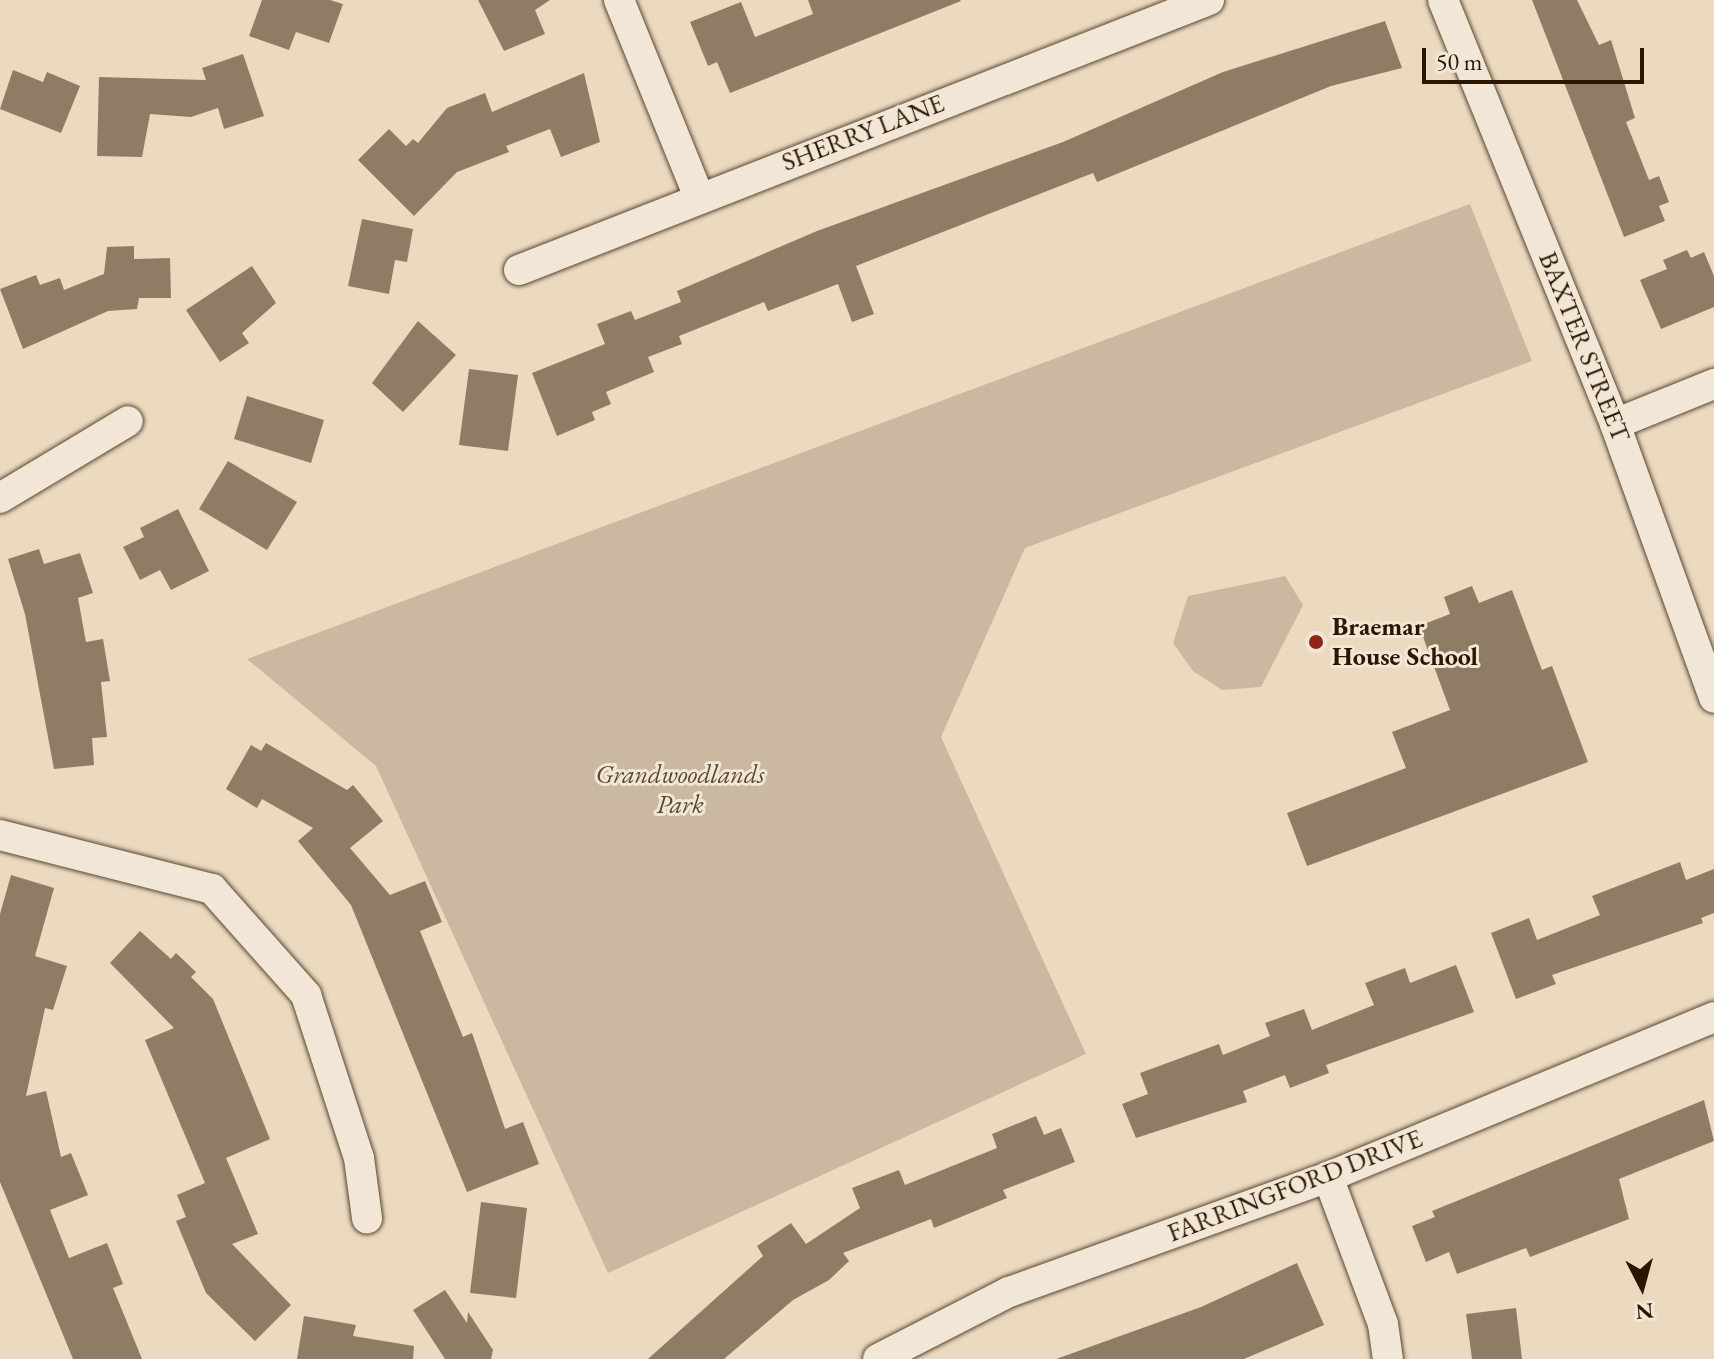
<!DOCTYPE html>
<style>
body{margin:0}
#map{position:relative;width:1714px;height:1359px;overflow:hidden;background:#ebdac0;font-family:"EB Garamond",serif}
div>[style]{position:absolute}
.green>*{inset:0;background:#cab9a0}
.building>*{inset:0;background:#8e7c64}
.roads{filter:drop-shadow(0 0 2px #5a4731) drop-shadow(0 0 2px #5a4731)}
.street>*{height:30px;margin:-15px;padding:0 15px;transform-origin:15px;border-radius:15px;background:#f2e7d6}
.dots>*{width:22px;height:22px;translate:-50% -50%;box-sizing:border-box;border:4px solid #f2e7d6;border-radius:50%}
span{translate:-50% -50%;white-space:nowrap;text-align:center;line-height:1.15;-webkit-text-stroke:6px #f2e7d6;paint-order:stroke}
.street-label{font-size:26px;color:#2a1601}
.poi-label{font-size:26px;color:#2a1601;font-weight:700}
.left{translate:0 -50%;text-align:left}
.park-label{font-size:26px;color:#5a4731;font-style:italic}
.north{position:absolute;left:1602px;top:1247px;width:80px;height:80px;-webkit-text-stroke:6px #f2e7d6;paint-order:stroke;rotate:174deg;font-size:22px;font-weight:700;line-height:32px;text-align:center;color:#2a1601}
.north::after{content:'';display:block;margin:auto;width:28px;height:36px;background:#2a1601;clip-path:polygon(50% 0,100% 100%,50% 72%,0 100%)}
.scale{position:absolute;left:1422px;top:48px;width:222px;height:36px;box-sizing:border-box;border:4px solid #2a1601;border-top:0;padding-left:10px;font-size:24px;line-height:28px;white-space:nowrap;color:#2a1601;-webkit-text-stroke:6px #f2e7d6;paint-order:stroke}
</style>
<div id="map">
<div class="green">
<i style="clip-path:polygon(1470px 204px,1532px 361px,1025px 548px,941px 737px,1086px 1054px,608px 1273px,376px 766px,247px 659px)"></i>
<i style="clip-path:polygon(1285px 576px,1303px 605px,1261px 687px,1222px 690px,1193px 671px,1173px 643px,1188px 596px)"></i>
</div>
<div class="building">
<i style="clip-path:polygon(262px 0,330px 0,343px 4px,329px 43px,296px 32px,289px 50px,249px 36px)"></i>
<i style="clip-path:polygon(478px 0,550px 0,535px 10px,545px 34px,504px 51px)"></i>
<i style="clip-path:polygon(808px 0,960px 0,961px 1px,730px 93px,717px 62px,708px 66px,690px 22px,741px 2px,755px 37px,813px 14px)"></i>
<i style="clip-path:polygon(1532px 0,1577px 0,1599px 45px,1611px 40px,1635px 118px,1626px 122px,1649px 180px,1659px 176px,1669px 202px,1659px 206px,1665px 221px,1624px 237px)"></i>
<i style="clip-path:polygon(1385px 21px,1402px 68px,1331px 86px,1097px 182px,1093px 173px,856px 266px,874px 314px,852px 322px,838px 284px,768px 311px,764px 302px,679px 336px,682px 344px,648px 357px,654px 372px,606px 392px,611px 404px,592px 412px,595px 420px,557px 436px,532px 373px,605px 344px,597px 324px,631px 311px,635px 320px,681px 302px,677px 291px,817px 231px,1063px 142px,1223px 72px)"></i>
<i style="clip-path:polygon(243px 54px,264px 116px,224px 129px,218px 108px,191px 117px,150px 114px,142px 157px,97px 156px,99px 77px,206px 80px,202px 68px)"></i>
<i style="clip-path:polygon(13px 70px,43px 82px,47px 72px,80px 86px,61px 133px,0 109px)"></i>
<i style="clip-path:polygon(584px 73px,600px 142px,561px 157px,550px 129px,506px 146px,509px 152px,457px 172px,414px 216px,358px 160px,389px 129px,406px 146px,413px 139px,418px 143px,447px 108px,485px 93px,492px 112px)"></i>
<i style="clip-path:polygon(362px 219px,413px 229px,407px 262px,395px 260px,389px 294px,348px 286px)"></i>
<i style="clip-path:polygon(134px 246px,134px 259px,170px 258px,171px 298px,139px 298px,137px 309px,108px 311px,23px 349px,0 289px,36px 275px,40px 285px,60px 278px,64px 290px,104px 274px,107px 247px)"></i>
<i style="clip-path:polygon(1687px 250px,1691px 258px,1704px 252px,1714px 276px,1714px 307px,1661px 329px,1640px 280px,1667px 269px,1663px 260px)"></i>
<i style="clip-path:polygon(252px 266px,276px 303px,242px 333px,249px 343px,220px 362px,186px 310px)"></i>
<i style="clip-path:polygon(418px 321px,456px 355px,403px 412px,372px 383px)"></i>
<i style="clip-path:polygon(469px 369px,518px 375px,508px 451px,459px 445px)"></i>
<i style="clip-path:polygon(247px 396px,324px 420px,311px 463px,234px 439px)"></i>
<i style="clip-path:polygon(228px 461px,297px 502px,267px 550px,199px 509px)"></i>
<i style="clip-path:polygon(178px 509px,209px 571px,171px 590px,160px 570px,140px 580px,123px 547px,144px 537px,140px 528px)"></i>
<i style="clip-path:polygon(39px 549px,44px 564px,80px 553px,93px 593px,78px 598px,86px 642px,103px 639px,110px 681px,101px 682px,107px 737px,92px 738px,94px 765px,54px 769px,25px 614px,8px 559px)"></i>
<i style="clip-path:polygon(1472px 586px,1479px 603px,1512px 590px,1542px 670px,1552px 666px,1588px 762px,1307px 866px,1287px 813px,1406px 768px,1392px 732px,1450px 710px,1419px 626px,1450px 614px,1444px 597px)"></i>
<i style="clip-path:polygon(266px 743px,347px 790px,353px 785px,383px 821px,350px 848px,390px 895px,425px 881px,442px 922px,420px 931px,463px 1037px,472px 1033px,505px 1129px,523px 1122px,539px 1164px,467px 1192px,351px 905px,298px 841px,313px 828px,262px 799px,257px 808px,226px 789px,251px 745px,261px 751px)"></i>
<i style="clip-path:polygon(1680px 862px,1686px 880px,1714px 869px,1714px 913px,1701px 918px,1703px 923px,1552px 975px,1556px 984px,1516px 999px,1491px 933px,1529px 918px,1537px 940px,1600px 915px,1592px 896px)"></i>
<i style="clip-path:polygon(11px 875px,54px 888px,35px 956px,67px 966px,53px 1010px,45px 1008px,26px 1096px,46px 1091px,61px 1157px,71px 1153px,88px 1195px,50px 1210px,69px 1258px,107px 1243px,123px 1284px,113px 1288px,142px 1359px,73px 1359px,0 1182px,0 914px)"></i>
<i style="clip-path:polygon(140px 931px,171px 959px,176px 953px,196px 972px,191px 977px,213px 999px,270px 1139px,226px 1158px,258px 1234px,232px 1244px,291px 1305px,255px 1341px,206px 1293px,176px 1221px,186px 1217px,177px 1195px,205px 1183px,145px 1040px,174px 1028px,110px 963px)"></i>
<i style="clip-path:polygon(1456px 965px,1474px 1012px,1326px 1065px,1329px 1073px,1290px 1088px,1285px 1075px,1243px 1091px,1247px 1102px,1136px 1138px,1122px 1104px,1148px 1094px,1140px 1073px,1219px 1044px,1223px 1055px,1270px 1036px,1265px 1023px,1304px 1009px,1312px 1030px,1374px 1005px,1365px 983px,1405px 968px,1410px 983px)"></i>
<i style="clip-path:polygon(1704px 1100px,1714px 1141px,1619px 1179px,1629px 1219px,1530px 1257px,1526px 1248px,1457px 1274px,1449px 1252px,1426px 1262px,1412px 1226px,1435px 1217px,1432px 1211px)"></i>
<i style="clip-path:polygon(1036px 1116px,1044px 1135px,1061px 1128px,1075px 1162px,1003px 1190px,1007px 1198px,934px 1228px,931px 1219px,843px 1253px,849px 1261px,829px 1280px,793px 1300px,724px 1359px,648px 1359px,763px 1256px,757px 1246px,791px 1223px,806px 1244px,860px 1208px,852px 1188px,899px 1170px,905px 1185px,997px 1148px,992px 1134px)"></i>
<i style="clip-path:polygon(481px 1202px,527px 1208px,516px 1298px,470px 1293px)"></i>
<i style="clip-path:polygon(1297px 1263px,1324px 1325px,1244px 1359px,1056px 1359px,1201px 1307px)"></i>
<i style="clip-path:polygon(445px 1290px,467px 1323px,468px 1312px,493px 1350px,491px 1359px,445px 1359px,413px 1310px)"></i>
<i style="clip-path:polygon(1516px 1308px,1522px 1359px,1472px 1359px,1466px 1314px)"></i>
<i style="clip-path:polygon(304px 1316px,356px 1325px,353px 1336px,414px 1346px,413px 1359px,297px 1359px)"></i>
</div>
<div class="roads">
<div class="street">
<i style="left:619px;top:0;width:213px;rotate:67.9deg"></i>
<i style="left:1443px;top:0;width:458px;rotate:67.9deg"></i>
<i style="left:1615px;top:424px;width:291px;rotate:70.1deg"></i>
<i style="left:519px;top:270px;width:741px;rotate:-21.37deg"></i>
<i style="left:1615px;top:424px;width:107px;rotate:-22deg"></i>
<i style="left:0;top:498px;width:149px;rotate:-31deg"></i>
<i style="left:0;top:835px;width:219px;rotate:14.3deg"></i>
<i style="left:212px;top:889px;width:142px;rotate:48.4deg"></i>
<i style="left:306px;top:995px;width:171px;rotate:72deg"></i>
<i style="left:359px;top:1158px;width:61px;rotate:82.4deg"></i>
<i style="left:1328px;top:1177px;width:157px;rotate:69.5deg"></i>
<i style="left:1383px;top:1324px;width:35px;rotate:82deg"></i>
<i style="left:878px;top:1359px;width:147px;rotate:-27.1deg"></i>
<i style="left:1009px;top:1292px;width:339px;rotate:-19.8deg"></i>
<i style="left:1328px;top:1177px;width:418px;rotate:-22.5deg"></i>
</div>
</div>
<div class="dots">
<i style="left:1316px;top:642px;background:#8f2418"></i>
</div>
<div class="street-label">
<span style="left:863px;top:133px;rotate:-21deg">SHERRY LANE</span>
<span style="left:1584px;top:347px;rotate:68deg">BAXTER STREET</span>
<span style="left:1295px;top:1186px;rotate:-21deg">FARRINGFORD DRIVE</span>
</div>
<div class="poi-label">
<span class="left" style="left:1332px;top:642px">Braemar<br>House School</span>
</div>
<div class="park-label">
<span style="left:680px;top:790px">Grandwoodlands<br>Park</span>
</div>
<div class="north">N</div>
<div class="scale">50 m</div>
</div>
